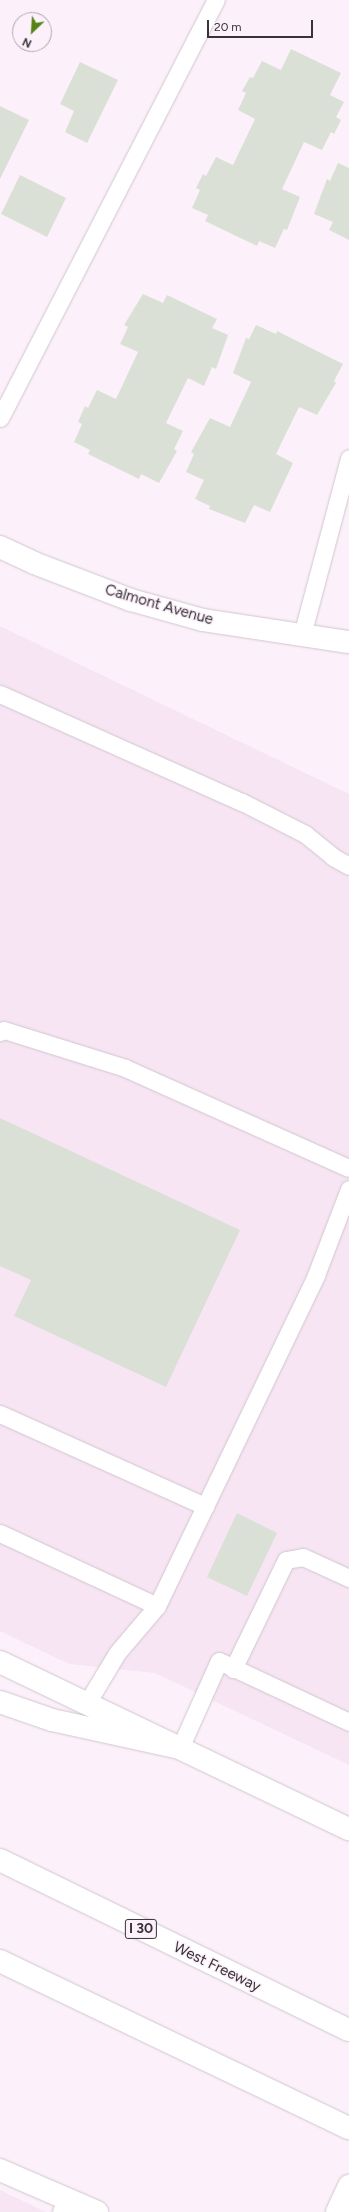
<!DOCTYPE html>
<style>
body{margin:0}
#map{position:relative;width:349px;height:2212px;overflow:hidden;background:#fcf1fa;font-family:Figtree,sans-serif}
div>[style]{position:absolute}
.built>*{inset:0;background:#f7e5f4}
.building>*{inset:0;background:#dae0d5}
.roads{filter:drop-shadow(0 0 1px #d0c6ce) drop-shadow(0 0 1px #d0c6ce)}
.lane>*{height:17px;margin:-8.5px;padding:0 8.5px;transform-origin:8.5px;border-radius:8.5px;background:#fff}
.secondary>*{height:22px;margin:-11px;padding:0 11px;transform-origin:11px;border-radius:11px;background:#fff}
.highway>*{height:22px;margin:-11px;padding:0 11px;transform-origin:11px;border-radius:11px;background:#fff}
span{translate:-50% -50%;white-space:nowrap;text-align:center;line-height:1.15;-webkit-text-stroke:3px #fcf1fa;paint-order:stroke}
.shield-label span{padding:1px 3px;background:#fcf1fa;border:1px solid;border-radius:3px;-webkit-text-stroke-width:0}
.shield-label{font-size:14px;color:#373337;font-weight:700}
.street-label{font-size:15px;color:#373337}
.north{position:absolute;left:12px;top:12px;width:40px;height:40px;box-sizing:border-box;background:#fcf1fa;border:1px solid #ada5ac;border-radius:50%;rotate:205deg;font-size:11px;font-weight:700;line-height:16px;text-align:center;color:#373337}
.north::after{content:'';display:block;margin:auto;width:14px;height:18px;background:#548416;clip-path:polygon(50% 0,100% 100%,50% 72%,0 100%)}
.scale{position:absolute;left:207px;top:20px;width:106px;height:18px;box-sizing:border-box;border:2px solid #373337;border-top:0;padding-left:5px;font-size:12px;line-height:14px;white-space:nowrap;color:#373337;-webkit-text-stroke:3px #fcf1fa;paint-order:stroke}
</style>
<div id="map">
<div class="built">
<i style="clip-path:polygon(0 626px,349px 794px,349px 1765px,155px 1673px,69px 1664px,0 1631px)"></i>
<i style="clip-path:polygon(0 2190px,46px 2212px,0 2212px)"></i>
</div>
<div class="building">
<i style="clip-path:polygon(291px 49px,341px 73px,330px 95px,344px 102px,336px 117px,341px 120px,334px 134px,331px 132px,322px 150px,304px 142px,282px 189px,300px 197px,287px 230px,284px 229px,275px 248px,259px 241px,257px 246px,205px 221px,208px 215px,192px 208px,200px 190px,196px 188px,203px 174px,206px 176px,216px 157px,233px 165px,255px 119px,238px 110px,246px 93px,242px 91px,250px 77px,253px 78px,262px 61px,281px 70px)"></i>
<i style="clip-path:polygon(80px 62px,118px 80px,87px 143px,65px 132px,74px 111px,60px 104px)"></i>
<i style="clip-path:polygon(0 106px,29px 120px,0 179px)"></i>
<i style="clip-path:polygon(338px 163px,349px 168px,349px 240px,329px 230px,333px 222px,314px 214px,327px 179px,330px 181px)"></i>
<i style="clip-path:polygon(20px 175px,66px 198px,47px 237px,1px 214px)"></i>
<i style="clip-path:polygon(143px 294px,163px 303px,167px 295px,217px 319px,212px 328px,228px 335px,216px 369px,212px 367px,204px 386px,188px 378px,166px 423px,183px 431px,174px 449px,177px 451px,159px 483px,141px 474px,139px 479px,88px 454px,90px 450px,74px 442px,82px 424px,78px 422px,85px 406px,88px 408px,97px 390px,116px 399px,138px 352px,120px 344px,128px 327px,124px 325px)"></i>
<i style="clip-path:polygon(256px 325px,276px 334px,277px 331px,343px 364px,334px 381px,336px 383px,317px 415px,299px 407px,276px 454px,293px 463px,270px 512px,254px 505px,245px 523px,209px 509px,210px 506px,195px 499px,204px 480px,186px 472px,194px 454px,191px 452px,210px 418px,230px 427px,251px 382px,233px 373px,246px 338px,249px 339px)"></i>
<i style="clip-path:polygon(0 1118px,240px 1230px,166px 1387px,14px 1316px,31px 1280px,0 1266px)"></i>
<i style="clip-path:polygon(237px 1513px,277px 1533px,247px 1596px,207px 1577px)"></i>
</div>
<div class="roads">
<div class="lane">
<i style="left:0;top:418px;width:471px;rotate:-62.7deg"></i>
<i style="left:302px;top:635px;width:183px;rotate:-75.1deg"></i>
<i style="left:0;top:694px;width:265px;rotate:24.1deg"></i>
<i style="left:242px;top:802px;width:71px;rotate:26.9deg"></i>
<i style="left:305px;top:834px;width:36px;rotate:39deg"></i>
<i style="left:333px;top:857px;width:18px;rotate:29deg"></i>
<i style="left:0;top:1032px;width:4px;rotate:-27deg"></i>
<i style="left:4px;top:1030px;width:127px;rotate:17.4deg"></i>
<i style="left:125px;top:1068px;width:245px;rotate:24.1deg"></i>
<i style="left:0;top:1414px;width:225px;rotate:24.2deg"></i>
<i style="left:0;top:1533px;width:173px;rotate:24.9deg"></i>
<i style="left:233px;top:1669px;width:121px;rotate:-64.1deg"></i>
<i style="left:286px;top:1560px;width:17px;rotate:-10deg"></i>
<i style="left:303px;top:1557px;width:51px;rotate:24.5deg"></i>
<i style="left:87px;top:1703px;width:58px;rotate:-59deg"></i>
<i style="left:117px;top:1653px;width:62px;rotate:-49.6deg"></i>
<i style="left:157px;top:1606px;width:367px;rotate:-64.3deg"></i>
<i style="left:316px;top:1275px;width:92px;rotate:-69deg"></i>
<i style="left:180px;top:1748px;width:95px;rotate:-65.9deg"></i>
<i style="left:219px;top:1661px;width:144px;rotate:25.1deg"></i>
<i style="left:61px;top:2212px;width:14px;rotate:-69deg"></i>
</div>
<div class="secondary">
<i style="left:0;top:547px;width:38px;rotate:25deg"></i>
<i style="left:34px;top:563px;width:104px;rotate:20.9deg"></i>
<i style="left:131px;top:600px;width:75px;rotate:15.5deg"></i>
<i style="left:203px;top:620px;width:148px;rotate:8.6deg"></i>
<i style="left:0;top:1662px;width:387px;rotate:25.6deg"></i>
<i style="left:0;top:2170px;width:106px;rotate:23.4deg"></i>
<i style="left:337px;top:2212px;width:29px;rotate:-65deg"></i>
</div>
<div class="highway">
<i style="left:0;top:1702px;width:55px;rotate:19.1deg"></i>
<i style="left:52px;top:1720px;width:131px;rotate:12.3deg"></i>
<i style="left:0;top:1860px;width:388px;rotate:26deg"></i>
<i style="left:0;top:1961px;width:387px;rotate:25.6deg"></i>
</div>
</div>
<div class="shield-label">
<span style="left:141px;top:1929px">I 30</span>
</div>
<div class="street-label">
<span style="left:159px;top:605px;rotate:16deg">Calmont Avenue</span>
<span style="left:217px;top:1967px;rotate:26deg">West Freeway</span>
</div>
<div class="north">N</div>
<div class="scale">20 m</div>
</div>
